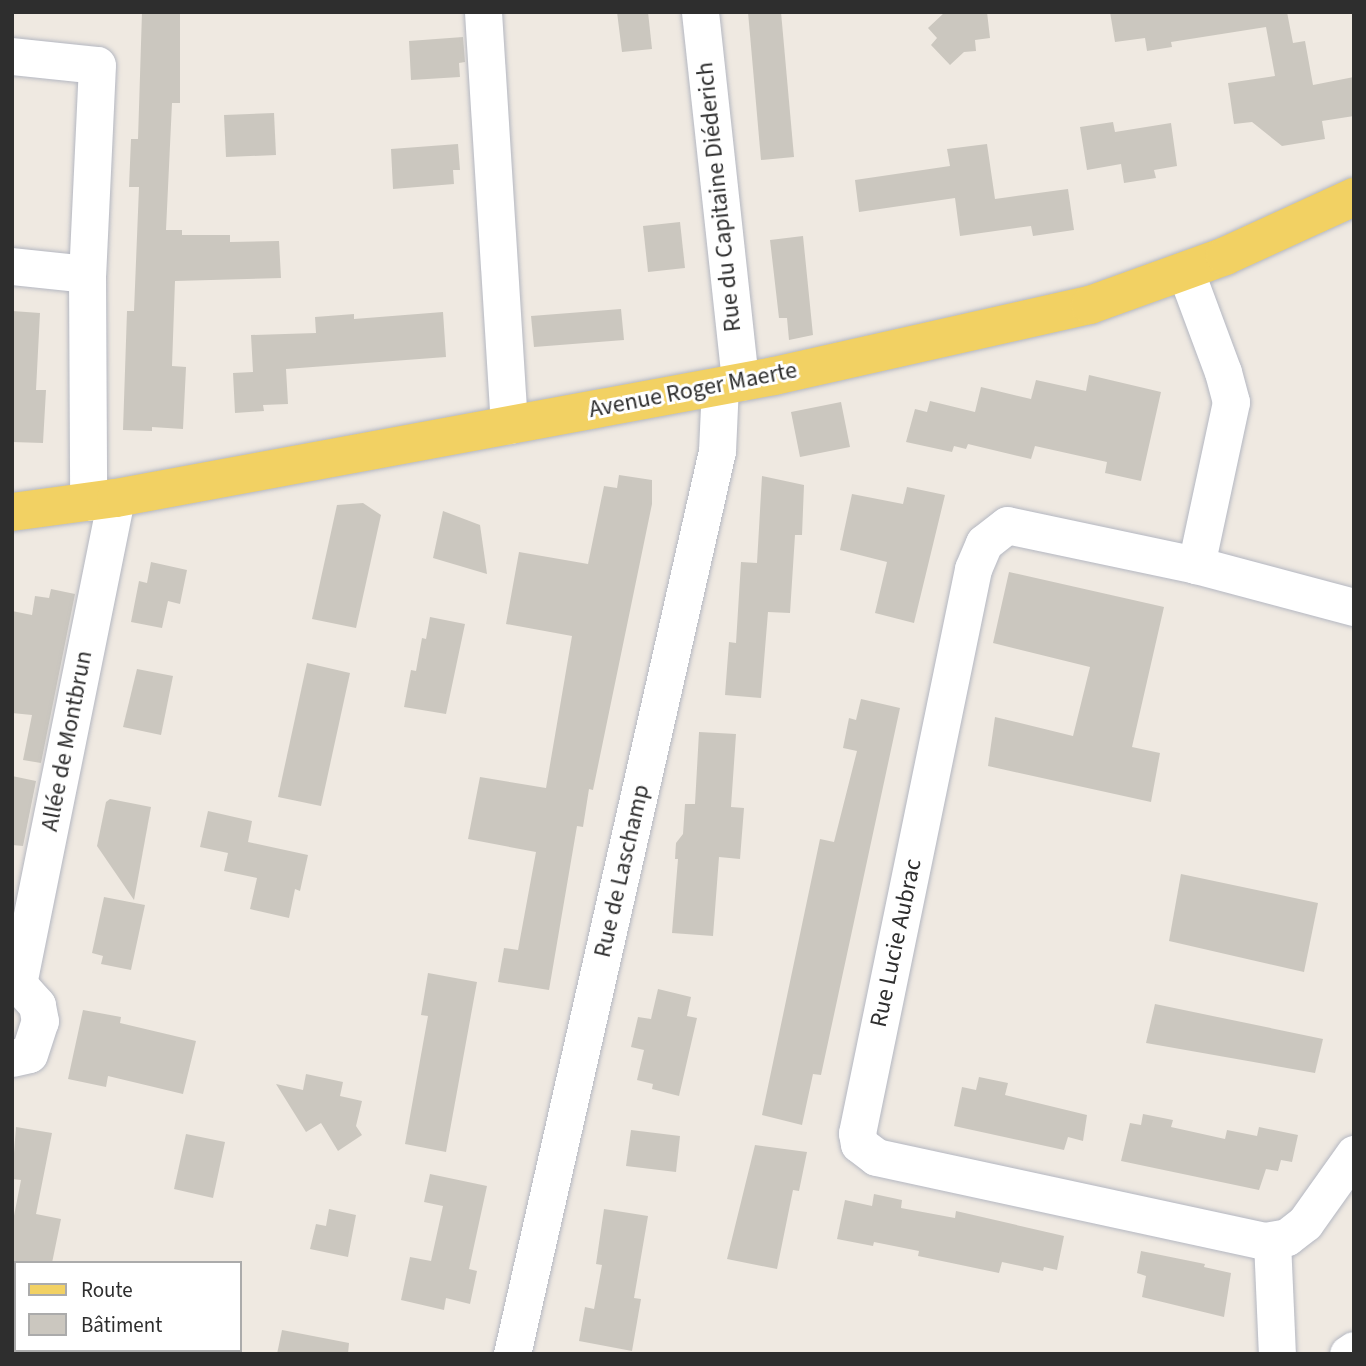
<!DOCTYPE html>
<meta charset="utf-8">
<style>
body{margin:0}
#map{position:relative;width:1366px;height:1366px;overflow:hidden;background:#efe9e1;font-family:"Source Sans 3",sans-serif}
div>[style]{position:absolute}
.building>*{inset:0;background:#cbc7bf}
.roads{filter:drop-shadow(0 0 2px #b4b7c1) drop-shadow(0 0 2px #b4b7c1)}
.minor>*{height:37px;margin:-18.5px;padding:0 18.5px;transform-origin:18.5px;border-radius:18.5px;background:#fff}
.major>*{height:38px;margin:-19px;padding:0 19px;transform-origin:19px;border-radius:19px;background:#f2d163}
span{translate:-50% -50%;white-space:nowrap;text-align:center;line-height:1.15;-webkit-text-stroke:6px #fff;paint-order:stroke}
.street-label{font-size:24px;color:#2e2e2e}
.frame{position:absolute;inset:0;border:14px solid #2e2e2e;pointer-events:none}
.legend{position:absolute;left:14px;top:1261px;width:228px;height:91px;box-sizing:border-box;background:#fff;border:2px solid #ababab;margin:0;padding:9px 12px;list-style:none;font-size:21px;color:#2e2e2e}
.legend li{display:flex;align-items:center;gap:14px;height:35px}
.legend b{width:35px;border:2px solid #ababab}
</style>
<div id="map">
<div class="building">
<i style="clip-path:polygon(142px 12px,180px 12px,180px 103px,172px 103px,166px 230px,182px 230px,182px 235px,230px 235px,230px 242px,279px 241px,281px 278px,175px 281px,172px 366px,186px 367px,183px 429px,152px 427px,152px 431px,123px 430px,127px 311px,134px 311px,139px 187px,129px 187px,131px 139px,138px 139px)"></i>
<i style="clip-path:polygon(617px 12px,648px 12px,652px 49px,622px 52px)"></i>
<i style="clip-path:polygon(748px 12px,781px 12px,794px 157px,761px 160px)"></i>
<i style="clip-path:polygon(945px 12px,987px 12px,990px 38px,975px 40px,976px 51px,964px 52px,950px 65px,931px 45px,937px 38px,928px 28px)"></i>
<i style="clip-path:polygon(1110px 12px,1287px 12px,1293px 43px,1305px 41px,1313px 85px,1354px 77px,1354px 116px,1322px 121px,1325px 139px,1282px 146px,1252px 122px,1234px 124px,1228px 83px,1275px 76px,1266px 27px,1171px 42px,1172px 47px,1147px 51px,1145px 38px,1115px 42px)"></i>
<i style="clip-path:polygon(463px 37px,465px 62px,459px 63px,460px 77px,411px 80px,409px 41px)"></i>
<i style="clip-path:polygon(274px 113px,276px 155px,226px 157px,224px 115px)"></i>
<i style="clip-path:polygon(1113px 122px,1115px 132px,1171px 123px,1177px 166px,1154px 170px,1156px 178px,1124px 183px,1121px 164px,1087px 170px,1080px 127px)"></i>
<i style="clip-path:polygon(458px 144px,460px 170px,453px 170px,454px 184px,393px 189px,391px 149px)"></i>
<i style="clip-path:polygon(987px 144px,995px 199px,1068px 189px,1074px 230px,1033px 236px,1031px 226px,960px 236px,955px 198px,859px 212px,855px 180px,950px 166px,947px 149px)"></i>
<i style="clip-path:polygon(680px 222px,685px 268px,648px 272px,643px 226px)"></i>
<i style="clip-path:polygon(803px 236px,813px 335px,789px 340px,787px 318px,779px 318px,770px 240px)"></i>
<i style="clip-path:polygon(621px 309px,624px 340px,534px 347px,531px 316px)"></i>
<i style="clip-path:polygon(12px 311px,40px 313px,36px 390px,46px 390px,43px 443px,12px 442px)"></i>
<i style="clip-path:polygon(443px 312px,446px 357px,286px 369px,288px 404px,263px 405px,264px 411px,235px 413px,233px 373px,253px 372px,251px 335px,316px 333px,315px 317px,354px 314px,354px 319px)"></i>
<i style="clip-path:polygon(1089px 375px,1161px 392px,1141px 481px,1105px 473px,1107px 462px,1035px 446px,1031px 459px,968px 444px,966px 449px,954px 446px,952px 452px,906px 442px,915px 409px,927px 412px,930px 401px,975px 412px,981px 387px,1031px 399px,1036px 380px,1086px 391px)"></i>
<i style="clip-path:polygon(841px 402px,850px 447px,800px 457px,791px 412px)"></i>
<i style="clip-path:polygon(619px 475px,652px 480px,652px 504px,593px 790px,589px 789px,583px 827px,577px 826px,549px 990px,498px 982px,504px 948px,518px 950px,536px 852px,468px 839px,480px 777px,546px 788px,572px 636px,506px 624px,519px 552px,588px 564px,604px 486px,617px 488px)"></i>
<i style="clip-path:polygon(762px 476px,804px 485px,802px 535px,795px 535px,790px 613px,768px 612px,761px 698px,725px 695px,729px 642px,736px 643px,741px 562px,757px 563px)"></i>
<i style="clip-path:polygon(907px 487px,945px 495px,914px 623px,875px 613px,887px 562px,840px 550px,852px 494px,903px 504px)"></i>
<i style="clip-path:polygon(363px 503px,381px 515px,356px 628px,312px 619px,337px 505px)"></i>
<i style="clip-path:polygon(443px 511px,480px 525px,487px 574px,433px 558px)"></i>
<i style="clip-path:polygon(151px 562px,187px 570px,180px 604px,168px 601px,162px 628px,131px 622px,139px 581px,147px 583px)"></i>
<i style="clip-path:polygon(1009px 572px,1164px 607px,1132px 747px,1160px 753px,1151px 802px,988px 766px,995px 717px,1073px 736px,1090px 667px,993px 643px)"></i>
<i style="clip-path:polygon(51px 589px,75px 594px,41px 763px,23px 760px,32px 715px,12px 713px,12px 611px,32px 615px,35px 596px,49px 598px)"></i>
<i style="clip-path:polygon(430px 617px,465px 624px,446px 714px,404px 707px,411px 670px,416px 671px,422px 638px,426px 639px)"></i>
<i style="clip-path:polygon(307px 663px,350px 673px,321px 806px,278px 797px)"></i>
<i style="clip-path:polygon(137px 669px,173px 676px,161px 735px,123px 727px)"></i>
<i style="clip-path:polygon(861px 699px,900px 708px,821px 1075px,813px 1074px,802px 1125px,762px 1115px,820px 839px,834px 842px,857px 751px,843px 748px,849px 718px,856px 720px)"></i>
<i style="clip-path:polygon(699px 732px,736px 734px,731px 807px,744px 808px,740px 859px,719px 857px,713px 936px,672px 933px,678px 859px,675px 859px,676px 843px,683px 834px,685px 804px,695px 804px)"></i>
<i style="clip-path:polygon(12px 776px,36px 781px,23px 846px,12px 845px)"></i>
<i style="clip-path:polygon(110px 799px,151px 807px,134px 900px,97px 846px,106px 802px)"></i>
<i style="clip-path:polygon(208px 811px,252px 821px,248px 842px,308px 855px,300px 891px,295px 889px,289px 918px,250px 909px,257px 878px,224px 871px,228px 853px,200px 847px)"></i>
<i style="clip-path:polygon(1181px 874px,1318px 903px,1304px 972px,1169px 941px)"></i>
<i style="clip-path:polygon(104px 897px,145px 905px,131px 970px,101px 964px,103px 956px,92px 953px)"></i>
<i style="clip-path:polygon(428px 973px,477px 982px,446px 1152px,405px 1144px,428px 1016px,421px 1015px)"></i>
<i style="clip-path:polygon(658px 989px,691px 997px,687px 1016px,697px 1018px,679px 1096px,652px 1089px,653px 1084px,637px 1080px,644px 1050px,631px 1047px,638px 1017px,651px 1019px)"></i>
<i style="clip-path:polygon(1155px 1004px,1323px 1039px,1315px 1073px,1146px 1043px)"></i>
<i style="clip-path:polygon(83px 1010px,121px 1017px,120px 1023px,196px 1041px,183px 1094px,108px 1076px,106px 1087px,68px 1079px)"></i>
<i style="clip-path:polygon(306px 1074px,343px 1082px,340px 1096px,362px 1101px,356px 1126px,362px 1135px,338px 1151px,321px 1123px,306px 1132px,276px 1084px,303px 1090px)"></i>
<i style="clip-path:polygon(979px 1077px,1008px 1083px,1005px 1095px,1087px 1115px,1083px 1141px,1068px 1137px,1064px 1150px,954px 1126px,962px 1087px,976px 1090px)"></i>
<i style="clip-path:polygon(1143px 1114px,1173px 1120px,1171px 1127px,1225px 1139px,1227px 1130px,1257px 1136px,1259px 1127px,1298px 1135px,1292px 1162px,1281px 1160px,1278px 1171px,1266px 1169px,1259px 1190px,1121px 1161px,1130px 1123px,1141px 1125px)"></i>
<i style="clip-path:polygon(16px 1127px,52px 1133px,36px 1214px,61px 1219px,52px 1263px,12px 1263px,12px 1226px,21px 1180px,12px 1179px)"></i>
<i style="clip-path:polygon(631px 1130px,680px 1136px,676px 1172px,626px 1166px)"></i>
<i style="clip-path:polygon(186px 1134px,225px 1142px,213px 1198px,174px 1189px)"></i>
<i style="clip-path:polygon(755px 1145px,807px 1152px,799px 1191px,793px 1190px,777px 1269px,727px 1259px)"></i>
<i style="clip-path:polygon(430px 1174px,487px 1186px,469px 1269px,477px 1271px,470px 1304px,446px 1298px,444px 1310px,401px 1300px,410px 1257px,431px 1261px,443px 1206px,424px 1202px)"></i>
<i style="clip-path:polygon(874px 1194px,902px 1200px,901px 1208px,955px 1218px,956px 1211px,1064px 1236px,1057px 1270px,1044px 1267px,1043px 1271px,1002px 1262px,999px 1273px,918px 1256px,919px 1251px,874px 1242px,873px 1246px,837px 1239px,845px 1200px,872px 1206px)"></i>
<i style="clip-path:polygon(329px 1209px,356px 1215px,348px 1257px,310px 1249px,316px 1224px,326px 1226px)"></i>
<i style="clip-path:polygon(604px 1209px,648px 1216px,634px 1298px,641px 1299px,632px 1351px,579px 1341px,585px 1307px,594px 1309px,602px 1265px,596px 1264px)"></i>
<i style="clip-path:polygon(1141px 1251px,1205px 1264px,1204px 1267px,1231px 1273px,1224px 1317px,1142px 1297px,1146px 1276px,1137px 1273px)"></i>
<i style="clip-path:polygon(282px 1330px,349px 1343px,348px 1354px,277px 1354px)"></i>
</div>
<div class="roads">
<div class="minor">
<i style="left:483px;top:12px;width:414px;rotate:86.4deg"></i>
<i style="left:700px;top:12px;width:372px;rotate:83.8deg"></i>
<i style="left:12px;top:56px;width:85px;rotate:6deg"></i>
<i style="left:97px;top:65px;width:209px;rotate:92.7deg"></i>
<i style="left:87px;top:274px;width:228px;rotate:89.7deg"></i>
<i style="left:12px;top:266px;width:75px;rotate:6.1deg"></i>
<i style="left:1185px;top:270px;width:109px;rotate:69.6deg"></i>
<i style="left:1223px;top:372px;width:31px;rotate:75deg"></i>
<i style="left:1231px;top:402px;width:167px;rotate:102.1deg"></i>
<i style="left:1354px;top:607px;width:163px;rotate:-165.1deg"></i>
<i style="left:1196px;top:565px;width:193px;rotate:-168.1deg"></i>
<i style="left:1007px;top:525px;width:29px;rotate:142deg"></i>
<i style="left:984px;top:543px;width:28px;rotate:113deg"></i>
<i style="left:973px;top:569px;width:576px;rotate:101.62deg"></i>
<i style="left:857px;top:1133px;width:11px;rotate:80deg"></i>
<i style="left:859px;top:1144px;width:21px;rotate:37deg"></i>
<i style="left:876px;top:1157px;width:398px;rotate:12.2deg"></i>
<i style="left:1265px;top:1241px;width:22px;rotate:-10deg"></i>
<i style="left:1287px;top:1237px;width:23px;rotate:-38deg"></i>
<i style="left:1305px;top:1223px;width:85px;rotate:-54.6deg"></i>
<i style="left:12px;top:988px;width:7px;rotate:-34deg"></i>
<i style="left:18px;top:984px;width:496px;rotate:-78.6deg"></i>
<i style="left:12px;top:1058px;width:17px;rotate:-13deg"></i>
<i style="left:29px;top:1054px;width:35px;rotate:-72deg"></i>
<i style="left:40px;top:1021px;width:16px;rotate:-101deg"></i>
<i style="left:37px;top:1005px;width:28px;rotate:-132deg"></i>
<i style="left:1272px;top:1241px;width:113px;rotate:87.5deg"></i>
<i style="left:512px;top:1354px;width:926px;rotate:-77.21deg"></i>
<i style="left:717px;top:451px;width:65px;rotate:-87.4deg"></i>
<i style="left:1348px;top:1354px;width:7px;rotate:-34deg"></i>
</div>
<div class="major">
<i style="left:12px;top:512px;width:105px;rotate:-7.7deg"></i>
<i style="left:116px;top:498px;width:669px;rotate:-10.5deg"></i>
<i style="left:774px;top:376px;width:324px;rotate:-12.7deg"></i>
<i style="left:1090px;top:305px;width:144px;rotate:-19.9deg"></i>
<i style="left:1225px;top:256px;width:142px;rotate:-24.6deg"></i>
</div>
</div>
<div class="street-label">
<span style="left:719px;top:197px;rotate:-96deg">Rue du Capitaine Diéderich</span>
<span style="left:693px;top:390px;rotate:-11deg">Avenue Roger Maerte</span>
<span style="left:67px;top:741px;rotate:-79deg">Allée de Montbrun</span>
<span style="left:622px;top:871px;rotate:-77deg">Rue de Laschamp</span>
<span style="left:896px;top:943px;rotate:-78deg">Rue Lucie Aubrac</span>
</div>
<div class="frame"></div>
<ul class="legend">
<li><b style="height:9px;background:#f2d163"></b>Route</li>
<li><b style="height:19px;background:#cbc7bf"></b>Bâtiment</li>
</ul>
</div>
